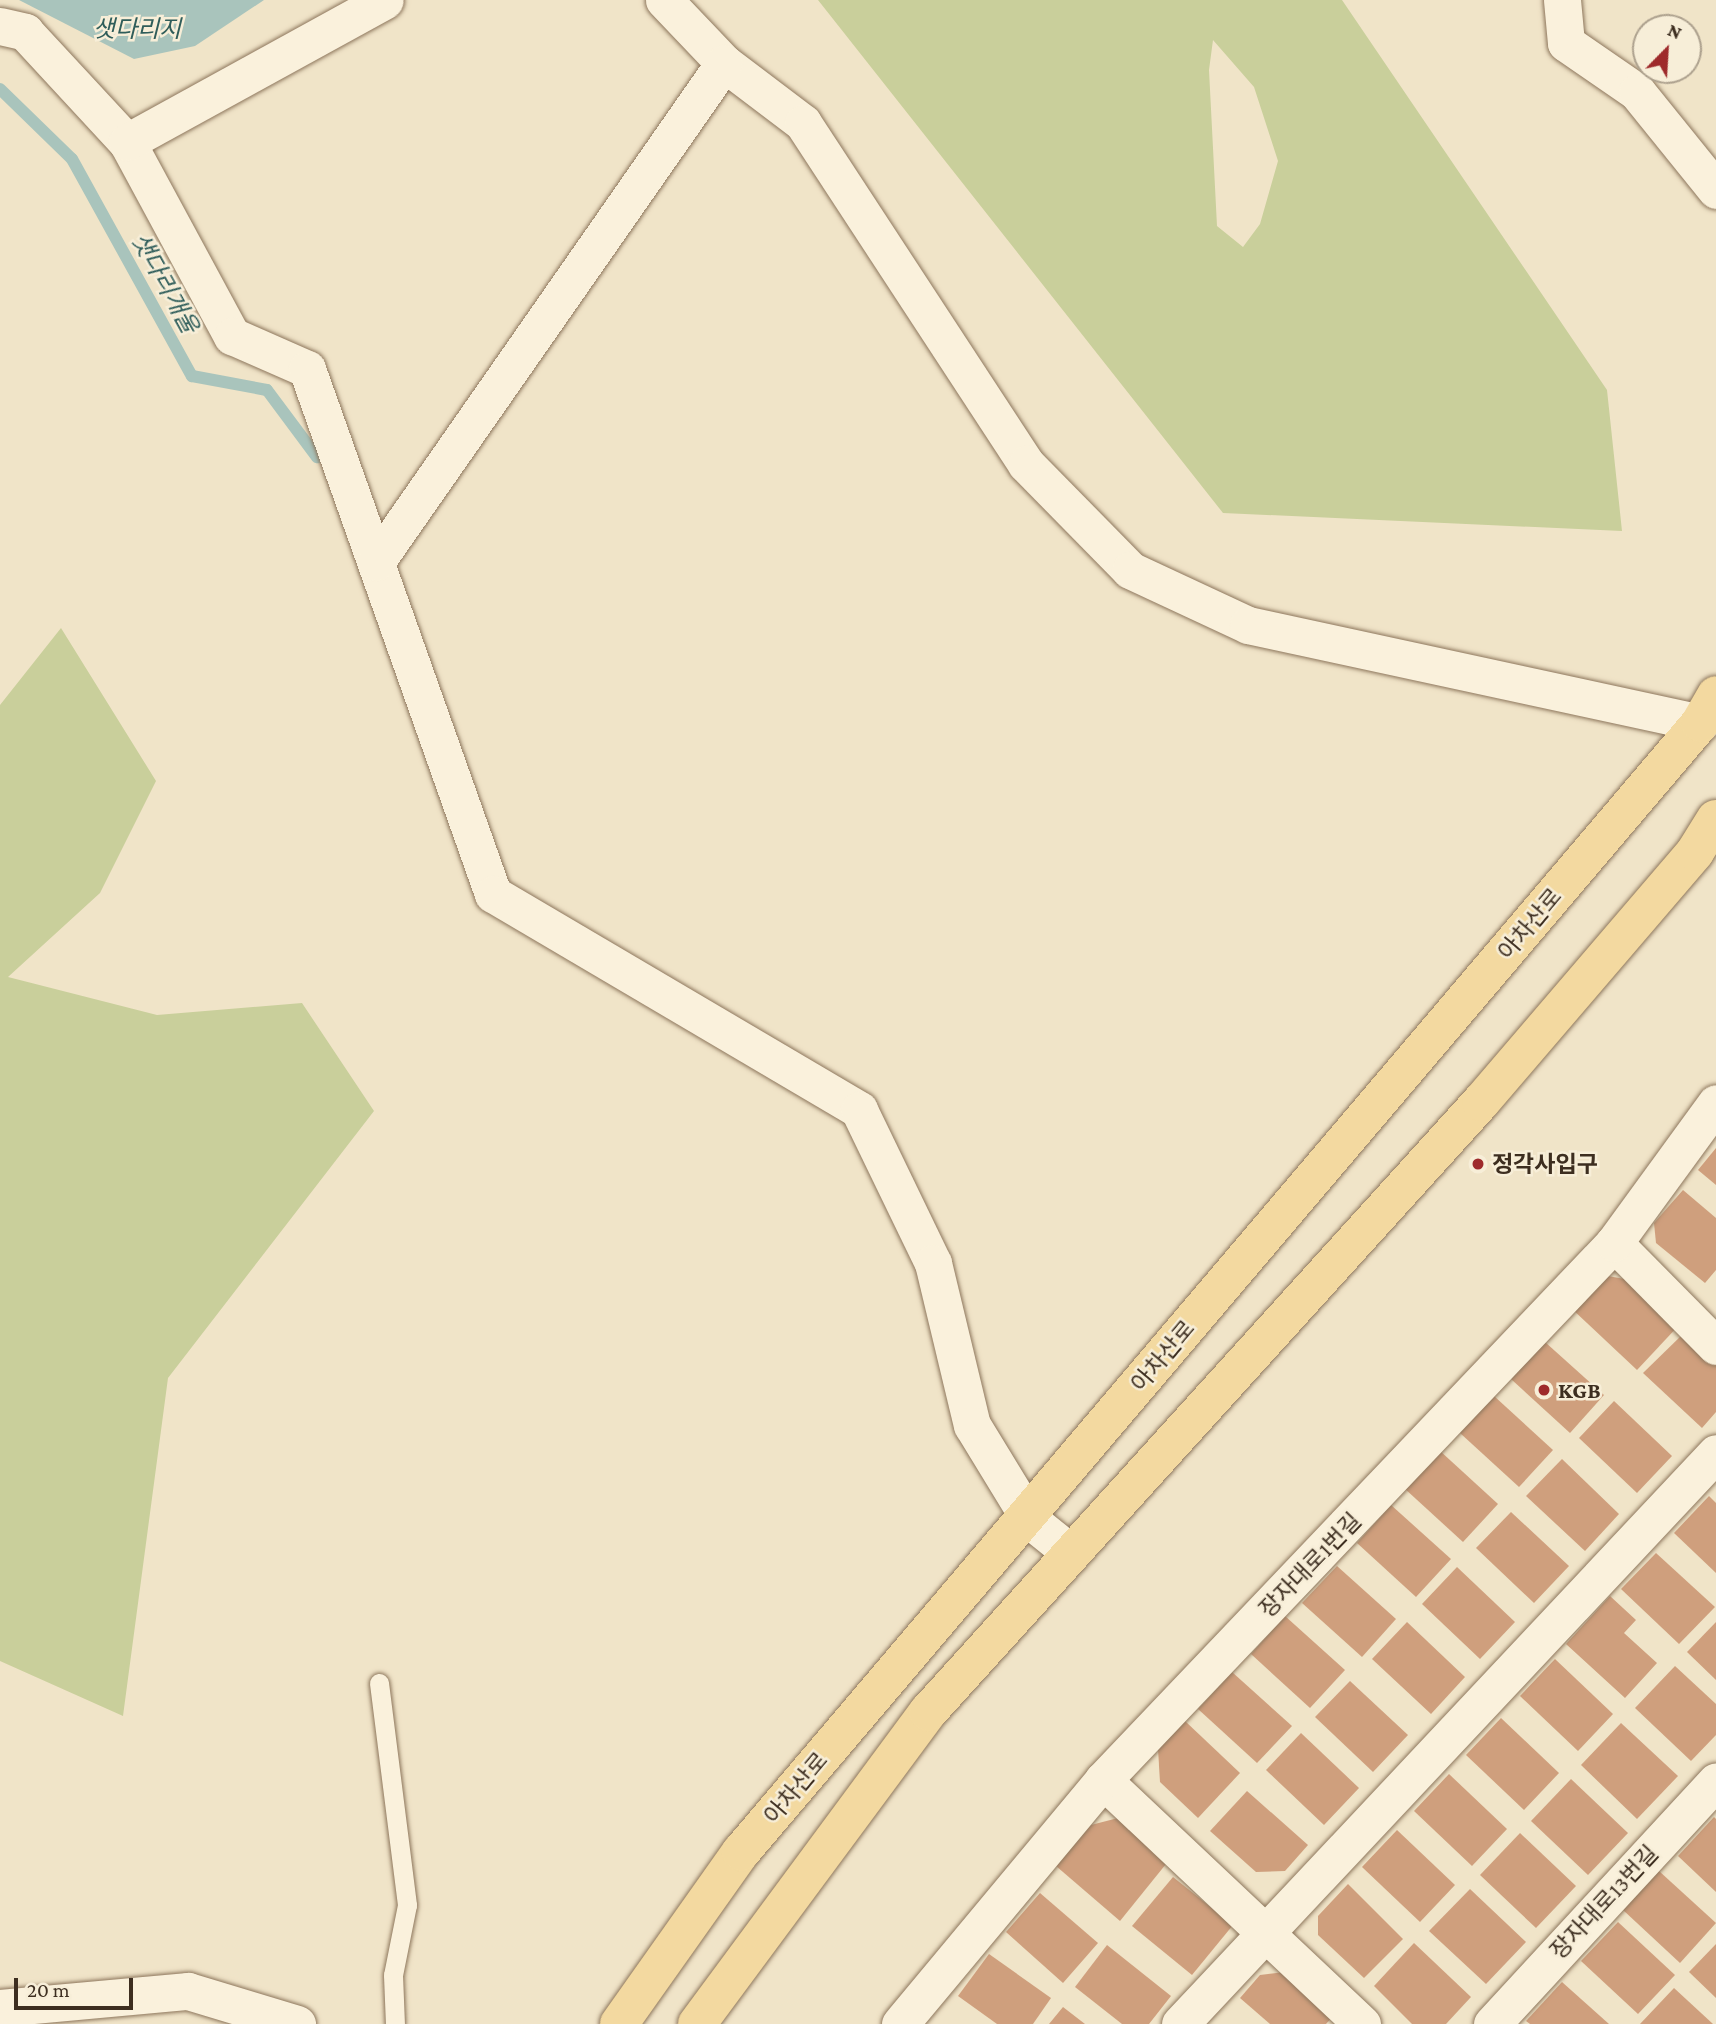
<!DOCTYPE html>
<meta charset="utf-8">
<style>
body{margin:0}
#map{position:relative;width:1716px;height:2024px;overflow:hidden;background:#f0e4c8;font-family:"Crimson Pro","Noto Sans KR",serif}
div>[style]{position:absolute}
.green>*{inset:0;background:#c9cf9b}
.water>*{inset:0;background:#a9c4bc}
.stream>*{height:12px;margin:-6px;padding:0 6px;transform-origin:6px;border-radius:6px;background:#a9c4bc}
.building>*{inset:0;background:#cf9f7d}
.roads{filter:drop-shadow(0 0 2px #8d765c) drop-shadow(0 0 2px #8d765c)}
.lane>*{height:19px;margin:-9.5px;padding:0 9.5px;transform-origin:9.5px;border-radius:9.5px;background:#faf1dc}
.street>*{height:37px;margin:-18.5px;padding:0 18.5px;transform-origin:18.5px;border-radius:18.5px;background:#faf1dc}
.primary>*{height:38px;margin:-19px;padding:0 19px;transform-origin:19px;border-radius:19px;background:#f3d9a0}
.dots>*{width:19px;height:19px;translate:-50% -50%;box-sizing:border-box;border:4px solid #f7eed8;border-radius:50%}
span{translate:-50% -50%;white-space:nowrap;text-align:center;line-height:1.15;-webkit-text-stroke:5px #f7eed8;paint-order:stroke}
.street-label{font-size:23px;color:#3d2e20}
.poi-label{font-size:23px;color:#3d2e20;font-weight:700}
.left{translate:0 -50%;text-align:left}
.water-label{font-size:24px;color:#2f5d5a;font-style:italic}
.north{position:absolute;left:1632px;top:14px;width:70px;height:70px;box-sizing:border-box;background:#f7eed8;border:2px solid #ada18e;border-radius:50%;rotate:24deg;font-size:19px;font-weight:700;line-height:28px;text-align:center;color:#3d2e20}
.north::after{content:'';display:block;margin:auto;width:24px;height:32px;background:#9e2a2b;clip-path:polygon(50% 0,100% 100%,50% 72%,0 100%)}
.scale{position:absolute;left:14px;top:1978px;width:119px;height:32px;box-sizing:border-box;border:4px solid #3d2e20;border-top:0;padding-left:9px;font-size:21px;line-height:24px;white-space:nowrap;color:#3d2e20;-webkit-text-stroke:5px #f7eed8;paint-order:stroke}
</style>
<div id="map">
<div class="green">
<i style="clip-path:polygon(evenodd,818px 0,1342px 0,1607px 390px,1622px 531px,1223px 513px,818px 0,1213px 40px,1254px 87px,1278px 161px,1260px 224px,1243px 247px,1217px 226px,1209px 70px,1213px 40px)"></i>
<i style="clip-path:polygon(61px 628px,156px 781px,100px 893px,8px 977px,157px 1015px,302px 1003px,374px 1111px,168px 1378px,123px 1716px,0 1661px,0 705px)"></i>
</div>
<div class="water">
<i style="clip-path:polygon(19px 0,264px 0,195px 46px,134px 59px)"></i>
</div>
<div class="stream">
<i style="left:0;top:89px;width:100px;rotate:44.2deg"></i>
<i style="left:72px;top:159px;width:248px;rotate:61.1deg"></i>
<i style="left:192px;top:376px;width:76px;rotate:10.6deg"></i>
<i style="left:267px;top:390px;width:84px;rotate:53.3deg"></i>
</div>
<div class="building">
<i style="clip-path:polygon(1716px 1148px,1716px 1185px,1698px 1170px)"></i>
<i style="clip-path:polygon(1683px 1190px,1716px 1218px,1716px 1270px,1705px 1283px,1656px 1243px,1654px 1223px)"></i>
<i style="clip-path:polygon(1602px 1275px,1636px 1281px,1681px 1323px,1637px 1370px,1571px 1308px)"></i>
<i style="clip-path:polygon(1684px 1333px,1716px 1362px,1716px 1412px,1702px 1428px,1643px 1373px)"></i>
<i style="clip-path:polygon(1545px 1342px,1604px 1395px,1570px 1433px,1511px 1379px)"></i>
<i style="clip-path:polygon(1494px 1396px,1553px 1450px,1519px 1487px,1460px 1433px)"></i>
<i style="clip-path:polygon(1614px 1401px,1672px 1456px,1637px 1493px,1579px 1438px)"></i>
<i style="clip-path:polygon(1439px 1450px,1498px 1504px,1463px 1542px,1404px 1488px)"></i>
<i style="clip-path:polygon(1562px 1459px,1619px 1514px,1585px 1551px,1526px 1496px)"></i>
<i style="clip-path:polygon(1709px 1496px,1716px 1503px,1716px 1573px,1674px 1533px)"></i>
<i style="clip-path:polygon(1391px 1505px,1451px 1559px,1416px 1597px,1357px 1543px)"></i>
<i style="clip-path:polygon(1511px 1512px,1569px 1566px,1534px 1603px,1476px 1548px)"></i>
<i style="clip-path:polygon(1656px 1553px,1715px 1607px,1679px 1644px,1621px 1589px)"></i>
<i style="clip-path:polygon(1337px 1566px,1396px 1619px,1362px 1657px,1302px 1603px)"></i>
<i style="clip-path:polygon(1457px 1567px,1515px 1622px,1480px 1659px,1422px 1604px)"></i>
<i style="clip-path:polygon(1610px 1596px,1636px 1620px,1624px 1633px,1657px 1663px,1625px 1698px,1566px 1644px)"></i>
<i style="clip-path:polygon(1285px 1616px,1345px 1670px,1310px 1708px,1251px 1654px)"></i>
<i style="clip-path:polygon(1407px 1622px,1465px 1677px,1431px 1714px,1372px 1659px)"></i>
<i style="clip-path:polygon(1716px 1622px,1716px 1680px,1687px 1652px)"></i>
<i style="clip-path:polygon(1555px 1659px,1613px 1714px,1578px 1751px,1520px 1696px)"></i>
<i style="clip-path:polygon(1675px 1666px,1716px 1704px,1716px 1735px,1691px 1761px,1635px 1708px)"></i>
<i style="clip-path:polygon(1232px 1672px,1292px 1726px,1257px 1763px,1198px 1709px)"></i>
<i style="clip-path:polygon(1350px 1681px,1408px 1735px,1373px 1772px,1315px 1717px)"></i>
<i style="clip-path:polygon(1501px 1718px,1559px 1773px,1524px 1810px,1466px 1755px)"></i>
<i style="clip-path:polygon(1185px 1721px,1240px 1773px,1198px 1818px,1160px 1782px,1158px 1749px)"></i>
<i style="clip-path:polygon(1621px 1723px,1678px 1776px,1637px 1819px,1581px 1765px)"></i>
<i style="clip-path:polygon(1301px 1733px,1359px 1788px,1324px 1825px,1266px 1770px)"></i>
<i style="clip-path:polygon(1449px 1774px,1507px 1829px,1472px 1866px,1414px 1811px)"></i>
<i style="clip-path:polygon(1571px 1779px,1628px 1833px,1588px 1875px,1531px 1821px)"></i>
<i style="clip-path:polygon(1247px 1791px,1308px 1845px,1285px 1871px,1256px 1872px,1210px 1831px)"></i>
<i style="clip-path:polygon(1714px 1817px,1716px 1819px,1716px 1892px,1678px 1856px)"></i>
<i style="clip-path:polygon(1118px 1818px,1166px 1864px,1120px 1921px,1056px 1866px,1091px 1825px)"></i>
<i style="clip-path:polygon(1397px 1830px,1455px 1885px,1420px 1922px,1362px 1867px)"></i>
<i style="clip-path:polygon(1520px 1833px,1576px 1886px,1536px 1928px,1480px 1875px)"></i>
<i style="clip-path:polygon(1659px 1871px,1716px 1923px,1680px 1963px,1623px 1910px)"></i>
<i style="clip-path:polygon(1173px 1877px,1233px 1925px,1192px 1975px,1132px 1926px)"></i>
<i style="clip-path:polygon(1348px 1884px,1403px 1939px,1364px 1978px,1318px 1935px,1318px 1916px)"></i>
<i style="clip-path:polygon(1470px 1889px,1526px 1942px,1486px 1984px,1429px 1931px)"></i>
<i style="clip-path:polygon(1040px 1893px,1098px 1943px,1063px 1983px,1006px 1932px)"></i>
<i style="clip-path:polygon(1618px 1922px,1675px 1975px,1638px 2014px,1581px 1961px)"></i>
<i style="clip-path:polygon(1414px 1943px,1471px 1997px,1446px 2024px,1412px 2024px,1374px 1986px)"></i>
<i style="clip-path:polygon(1716px 1944px,1716px 1998px,1689px 1972px)"></i>
<i style="clip-path:polygon(1107px 1945px,1171px 1996px,1149px 2024px,1122px 2024px,1075px 1987px)"></i>
<i style="clip-path:polygon(989px 1954px,1051px 1998px,1033px 2024px,997px 2024px,958px 1996px)"></i>
<i style="clip-path:polygon(1285px 1972px,1334px 2015px,1326px 2024px,1270px 2024px,1240px 1998px,1260px 1975px)"></i>
<i style="clip-path:polygon(1562px 1982px,1609px 2024px,1530px 2024px,1526px 2021px)"></i>
<i style="clip-path:polygon(1674px 1988px,1713px 2024px,1640px 2024px)"></i>
<i style="clip-path:polygon(1063px 2007px,1085px 2024px,1049px 2024px)"></i>
</div>
<div class="roads">
<div class="lane">
<i style="left:379px;top:1683px;width:224px;rotate:82.8deg"></i>
<i style="left:407px;top:1905px;width:71px;rotate:101.3deg"></i>
<i style="left:393px;top:1975px;width:49px;rotate:87.7deg"></i>
</div>
<div class="street">
<i style="left:664px;top:0;width:87px;rotate:46.4deg"></i>
<i style="left:724px;top:63px;width:99px;rotate:37.2deg"></i>
<i style="left:803px;top:123px;width:407px;rotate:56.8deg"></i>
<i style="left:1026px;top:464px;width:148px;rotate:45.5deg"></i>
<i style="left:1130px;top:570px;width:130px;rotate:25deg"></i>
<i style="left:1248px;top:625px;width:463px;rotate:12.2deg"></i>
<i style="left:1562px;top:0;width:43px;rotate:84.7deg"></i>
<i style="left:1566px;top:43px;width:86px;rotate:34.6deg"></i>
<i style="left:1637px;top:92px;width:126px;rotate:51.1deg"></i>
<i style="left:0;top:26px;width:26px;rotate:13deg"></i>
<i style="left:25px;top:32px;width:150px;rotate:47.2deg"></i>
<i style="left:127px;top:142px;width:221px;rotate:61.6deg"></i>
<i style="left:232px;top:336px;width:82px;rotate:23.7deg"></i>
<i style="left:307px;top:369px;width:557px;rotate:70.49deg"></i>
<i style="left:493px;top:894px;width:425px;rotate:30.5deg"></i>
<i style="left:859px;top:1110px;width:170px;rotate:64.2deg"></i>
<i style="left:933px;top:1263px;width:167px;rotate:76.5deg"></i>
<i style="left:972px;top:1425px;width:111px;rotate:58.6deg"></i>
<i style="left:1030px;top:1520px;width:53px;rotate:38.8deg"></i>
<i style="left:127px;top:142px;width:294px;rotate:-28.8deg"></i>
<i style="left:376px;top:562px;width:608px;rotate:-55.11deg"></i>
<i style="left:1614px;top:1243px;width:145px;rotate:45.3deg"></i>
<i style="left:1103px;top:1780px;width:356px;rotate:43.3deg"></i>
<i style="left:0;top:2008px;width:189px;rotate:-5.2deg"></i>
<i style="left:188px;top:1991px;width:114px;rotate:16.8deg"></i>
<i style="left:900px;top:2024px;width:317px;rotate:-50.2deg"></i>
<i style="left:1103px;top:1780px;width:741px;rotate:-46.42deg"></i>
<i style="left:1614px;top:1243px;width:173px;rotate:-53.9deg"></i>
<i style="left:1180px;top:2024px;width:783px;rotate:-46.81deg"></i>
<i style="left:1492px;top:2024px;width:330px;rotate:-47.3deg"></i>
</div>
<div class="primary">
<i style="left:619px;top:2024px;width:211px;rotate:-54.7deg"></i>
<i style="left:741px;top:1852px;width:1481px;rotate:-49.65deg"></i>
<i style="left:1700px;top:723px;width:32px;rotate:-60deg"></i>
<i style="left:697px;top:2024px;width:388px;rotate:-53.5deg"></i>
<i style="left:928px;top:1712px;width:823px;rotate:-47.81deg"></i>
<i style="left:1481px;top:1102px;width:329px;rotate:-49.4deg"></i>
<i style="left:1695px;top:852px;width:39px;rotate:-58deg"></i>
</div>
</div>
<div class="dots">
<i style="left:1478px;top:1164px;background:#9e2a2b"></i>
<i style="left:1544px;top:1390px;background:#9e2a2b"></i>
</div>
<div class="street-label">
<span style="left:1530px;top:924px;rotate:-50deg">아차산로</span>
<span style="left:1163px;top:1356px;rotate:-50deg">아차산로</span>
<span style="left:1310px;top:1565px;rotate:-46deg">장자대로1번길</span>
<span style="left:796px;top:1788px;rotate:-50deg">아차산로</span>
<span style="left:1604px;top:1902px;rotate:-47deg">장자대로13번길</span>
</div>
<div class="poi-label">
<span class="left" style="left:1492px;top:1164px">정각사입구</span>
<span class="left" style="left:1558px;top:1390px">KGB</span>
</div>
<div class="water-label">
<span style="left:137px;top:29px">샛다리지</span>
<span style="left:165px;top:283px;rotate:61deg">샛다리개울</span>
</div>
<div class="north">N</div>
<div class="scale">20 m</div>
</div>
